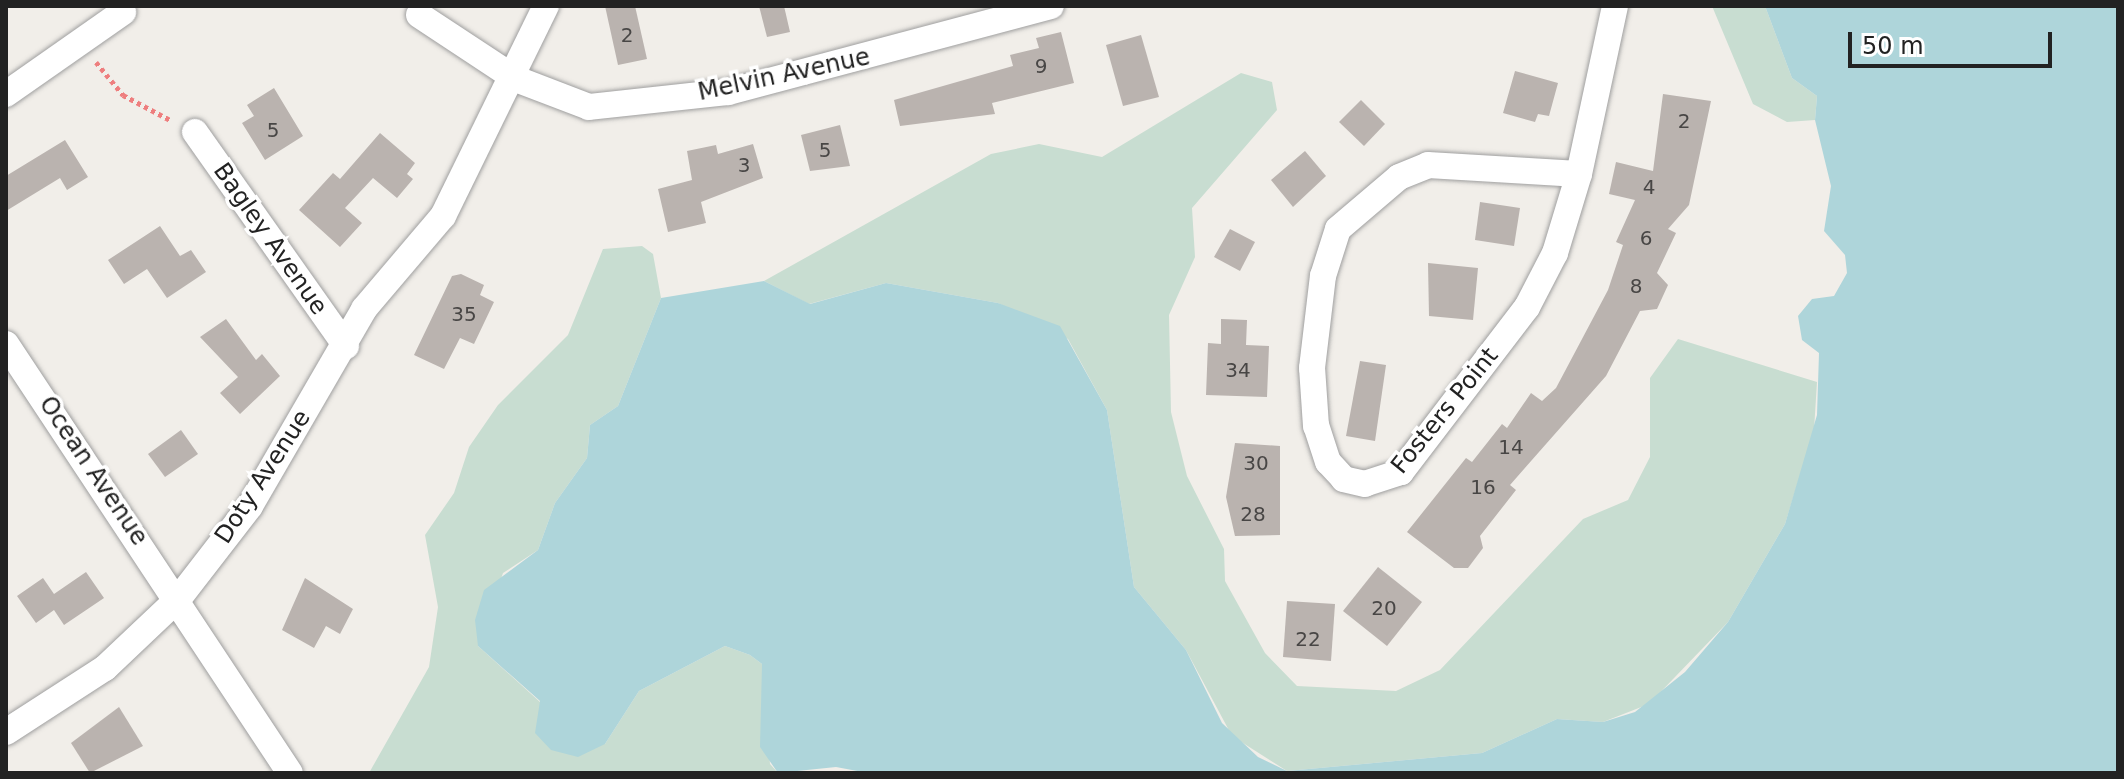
<!DOCTYPE html>
<style>
body{margin:0}
#map{position:relative;width:2124px;height:779px;overflow:hidden;background:#f1eee9;font-family:"DejaVu Sans",sans-serif}
div>[style]{position:absolute}
.wetland>*{inset:0;background:#c8ddd1}
.water>*{inset:0;background:#aed5da}
.building>*{inset:0;background:#bab3af}
.path>*{height:5px;margin-top:-2.5px;transform-origin:0;background:repeating-linear-gradient(90deg,#ee7e7e 0 4px,transparent 0 8px)}
.roads{filter:drop-shadow(0 0 2px #9f9f9f) drop-shadow(0 0 2px #9f9f9f)}
.minor>*{height:26px;margin:-13px;padding:0 13px;transform-origin:13px;border-radius:13px;background:#fff}
span{translate:-50% -50%;white-space:nowrap;text-align:center;line-height:1.15;-webkit-text-stroke:7px #fff;paint-order:stroke}
.number-label{font-size:20px;color:#484645}
.number-label span{-webkit-text-stroke-width:0}
.street-label{font-size:24px;color:#222}
.frame{position:absolute;inset:0;border:8px solid #222;pointer-events:none}
.scale{position:absolute;left:1848px;top:32px;width:204px;height:36px;box-sizing:border-box;border:4px solid #222;border-top:0;padding-left:10px;font-size:24px;line-height:28px;white-space:nowrap;color:#222;-webkit-text-stroke:6px #fff;paint-order:stroke}
</style>
<div id="map">
<div class="wetland">
<i style="clip-path:polygon(1712px 6px,1765px 6px,1792px 78px,1817px 96px,1815px 120px,1787px 122px,1753px 104px)"></i>
<i style="clip-path:polygon(1241px 73px,1272px 82px,1277px 110px,1192px 208px,1195px 257px,1169px 315px,1171px 412px,1187px 476px,1224px 549px,1225px 581px,1265px 653px,1297px 686px,1396px 691px,1440px 670px,1583px 519px,1628px 500px,1650px 457px,1650px 378px,1678px 339px,1817px 382px,1814px 430px,1785px 524px,1728px 622px,1649px 704px,1603px 722px,1557px 719px,1482px 753px,1287px 771px,1232px 736px,1186px 650px,1134px 587px,1107px 410px,1068px 339px,998px 303px,886px 283px,809px 304px,764px 281px,991px 154px,1039px 144px,1102px 157px)"></i>
<i style="clip-path:polygon(642px 246px,653px 254px,661px 298px,618px 406px,590px 425px,587px 458px,555px 503px,538px 550px,503px 573px,478px 646px,540px 702px,605px 744px,639px 691px,725px 646px,750px 655px,762px 664px,770px 764px,778px 773px,369px 773px,429px 667px,438px 607px,425px 535px,454px 493px,469px 447px,498px 405px,568px 335px,603px 249px)"></i>
</div>
<div class="water">
<i style="clip-path:polygon(1765px 6px,2118px 6px,2118px 773px,868px 773px,836px 767px,778px 773px,760px 747px,762px 664px,750px 655px,725px 646px,639px 691px,605px 744px,578px 757px,551px 750px,535px 733px,540px 701px,478px 646px,475px 620px,484px 590px,538px 550px,555px 503px,587px 458px,590px 425px,618px 406px,661px 298px,764px 281px,810px 304px,886px 283px,998px 303px,1060px 326px,1107px 410px,1134px 587px,1186px 650px,1222px 723px,1258px 757px,1287px 771px,1482px 753px,1557px 719px,1603px 722px,1635px 712px,1685px 672px,1728px 622px,1785px 524px,1817px 415px,1819px 353px,1802px 340px,1798px 316px,1812px 299px,1834px 296px,1847px 273px,1845px 255px,1824px 231px,1831px 186px,1815px 120px,1817px 96px,1792px 78px)"></i>
</div>
<div class="building">
<i style="clip-path:polygon(605px 6px,635px 6px,647px 59px,618px 65px)"></i>
<i style="clip-path:polygon(759px 6px,784px 6px,790px 32px,767px 37px)"></i>
<i style="clip-path:polygon(1061px 32px,1074px 83px,992px 103px,995px 114px,900px 126px,894px 100px,1013px 66px,1010px 55px,1039px 48px,1036px 38px)"></i>
<i style="clip-path:polygon(1141px 35px,1159px 97px,1123px 106px,1106px 45px)"></i>
<i style="clip-path:polygon(1515px 71px,1558px 83px,1549px 116px,1538px 114px,1535px 122px,1503px 113px)"></i>
<i style="clip-path:polygon(274px 88px,303px 136px,265px 160px,242px 123px,254px 116px,247px 105px)"></i>
<i style="clip-path:polygon(1663px 94px,1711px 101px,1689px 205px,1668px 229px,1676px 233px,1657px 273px,1668px 285px,1657px 309px,1640px 311px,1606px 376px,1510px 485px,1516px 490px,1480px 536px,1483px 548px,1468px 568px,1454px 568px,1407px 532px,1466px 458px,1472px 462px,1502px 424px,1507px 428px,1531px 393px,1542px 401px,1556px 388px,1608px 290px,1623px 245px,1616px 242px,1635px 200px,1609px 194px,1616px 162px,1653px 171px)"></i>
<i style="clip-path:polygon(1361px 100px,1385px 124px,1364px 146px,1339px 122px)"></i>
<i style="clip-path:polygon(840px 125px,850px 166px,810px 171px,801px 135px)"></i>
<i style="clip-path:polygon(380px 133px,415px 163px,407px 174px,413px 179px,397px 198px,373px 178px,345px 208px,362px 223px,340px 247px,299px 210px,333px 173px,340px 179px)"></i>
<i style="clip-path:polygon(65px 140px,88px 177px,67px 190px,60px 178px,6px 211px,6px 176px)"></i>
<i style="clip-path:polygon(753px 144px,763px 178px,701px 202px,706px 223px,668px 232px,658px 189px,692px 180px,687px 151px,716px 145px,718px 154px)"></i>
<i style="clip-path:polygon(1305px 151px,1326px 176px,1293px 207px,1271px 180px)"></i>
<i style="clip-path:polygon(1480px 202px,1520px 208px,1514px 246px,1475px 240px)"></i>
<i style="clip-path:polygon(160px 226px,180px 256px,191px 250px,206px 272px,167px 298px,147px 269px,124px 284px,108px 260px)"></i>
<i style="clip-path:polygon(1230px 229px,1255px 242px,1240px 271px,1214px 257px)"></i>
<i style="clip-path:polygon(1428px 263px,1478px 268px,1473px 320px,1429px 316px)"></i>
<i style="clip-path:polygon(461px 274px,484px 285px,480px 295px,494px 302px,474px 344px,460px 338px,444px 369px,414px 355px,452px 276px)"></i>
<i style="clip-path:polygon(226px 319px,256px 360px,262px 354px,280px 376px,240px 414px,220px 393px,238px 377px,200px 337px)"></i>
<i style="clip-path:polygon(1221px 319px,1247px 320px,1246px 345px,1269px 346px,1267px 397px,1206px 395px,1208px 343px,1221px 344px)"></i>
<i style="clip-path:polygon(1360px 361px,1386px 365px,1375px 441px,1346px 436px)"></i>
<i style="clip-path:polygon(181px 430px,198px 454px,165px 477px,148px 454px)"></i>
<i style="clip-path:polygon(1235px 443px,1280px 446px,1280px 535px,1235px 536px,1226px 497px)"></i>
<i style="clip-path:polygon(1378px 567px,1422px 602px,1387px 646px,1343px 611px)"></i>
<i style="clip-path:polygon(86px 572px,104px 598px,64px 625px,54px 610px,36px 623px,17px 596px,43px 578px,54px 594px)"></i>
<i style="clip-path:polygon(305px 578px,353px 609px,340px 634px,326px 626px,314px 648px,282px 630px)"></i>
<i style="clip-path:polygon(1287px 601px,1335px 604px,1331px 661px,1283px 657px)"></i>
<i style="clip-path:polygon(119px 707px,143px 746px,90px 773px,71px 743px)"></i>
</div>
<div class="path">
<i style="left:96px;top:62px;width:43px;rotate:50.7deg"></i>
<i style="left:123px;top:95px;width:55px;rotate:28deg"></i>
</div>
<div class="roads">
<div class="minor">
<i style="left:419px;top:15px;width:116px;rotate:33.4deg"></i>
<i style="left:516px;top:79px;width:78px;rotate:21deg"></i>
<i style="left:589px;top:107px;width:140px;rotate:-6.2deg"></i>
<i style="left:728px;top:92px;width:334px;rotate:-14.9deg"></i>
<i style="left:6px;top:94px;width:143px;rotate:-35deg"></i>
<i style="left:195px;top:132px;width:262px;rotate:54.8deg"></i>
<i style="left:1428px;top:165px;width:151px;rotate:3.4deg"></i>
<i style="left:1579px;top:174px;width:83px;rotate:106.9deg"></i>
<i style="left:1555px;top:253px;width:61px;rotate:117.4deg"></i>
<i style="left:1527px;top:307px;width:208px;rotate:127.4deg"></i>
<i style="left:1401px;top:472px;width:38px;rotate:162deg"></i>
<i style="left:1365px;top:484px;width:22px;rotate:-167deg"></i>
<i style="left:1344px;top:479px;width:23px;rotate:-133deg"></i>
<i style="left:1328px;top:462px;width:38px;rotate:-108deg"></i>
<i style="left:1316px;top:426px;width:58px;rotate:-93.9deg"></i>
<i style="left:1312px;top:368px;width:93px;rotate:-83.2deg"></i>
<i style="left:1323px;top:276px;width:49px;rotate:-72.3deg"></i>
<i style="left:1338px;top:229px;width:80px;rotate:-40.4deg"></i>
<i style="left:1399px;top:177px;width:31px;rotate:-22deg"></i>
<i style="left:1579px;top:174px;width:172px;rotate:-77.9deg"></i>
<i style="left:6px;top:344px;width:514px;rotate:56.5deg"></i>
<i style="left:6px;top:732px;width:118px;rotate:-32.9deg"></i>
<i style="left:105px;top:668px;width:102px;rotate:-43.4deg"></i>
<i style="left:179px;top:598px;width:116px;rotate:-52.3deg"></i>
<i style="left:250px;top:506px;width:228px;rotate:-59.9deg"></i>
<i style="left:364px;top:309px;width:122px;rotate:-49.7deg"></i>
<i style="left:443px;top:216px;width:234px;rotate:-63.9deg"></i>
</div>
</div>
<div class="number-label">
<span style="left:627px;top:35px">2</span>
<span style="left:1041px;top:66px">9</span>
<span style="left:1684px;top:121px">2</span>
<span style="left:273px;top:130px">5</span>
<span style="left:825px;top:150px">5</span>
<span style="left:744px;top:165px">3</span>
<span style="left:1649px;top:187px">4</span>
<span style="left:1646px;top:238px">6</span>
<span style="left:1636px;top:286px">8</span>
<span style="left:464px;top:314px">35</span>
<span style="left:1238px;top:370px">34</span>
<span style="left:1511px;top:447px">14</span>
<span style="left:1256px;top:463px">30</span>
<span style="left:1483px;top:487px">16</span>
<span style="left:1253px;top:514px">28</span>
<span style="left:1384px;top:608px">20</span>
<span style="left:1308px;top:639px">22</span>
</div>
<div class="street-label">
<span style="left:784px;top:75px;rotate:-12deg">Melvin Avenue</span>
<span style="left:270px;top:239px;rotate:55deg">Bagley Avenue</span>
<span style="left:1445px;top:411px;rotate:-51deg">Fosters Point</span>
<span style="left:93px;top:471px;rotate:56deg">Ocean Avenue</span>
<span style="left:263px;top:477px;rotate:-57deg">Doty Avenue</span>
</div>
<div class="frame"></div>
<div class="scale">50 m</div>
</div>
